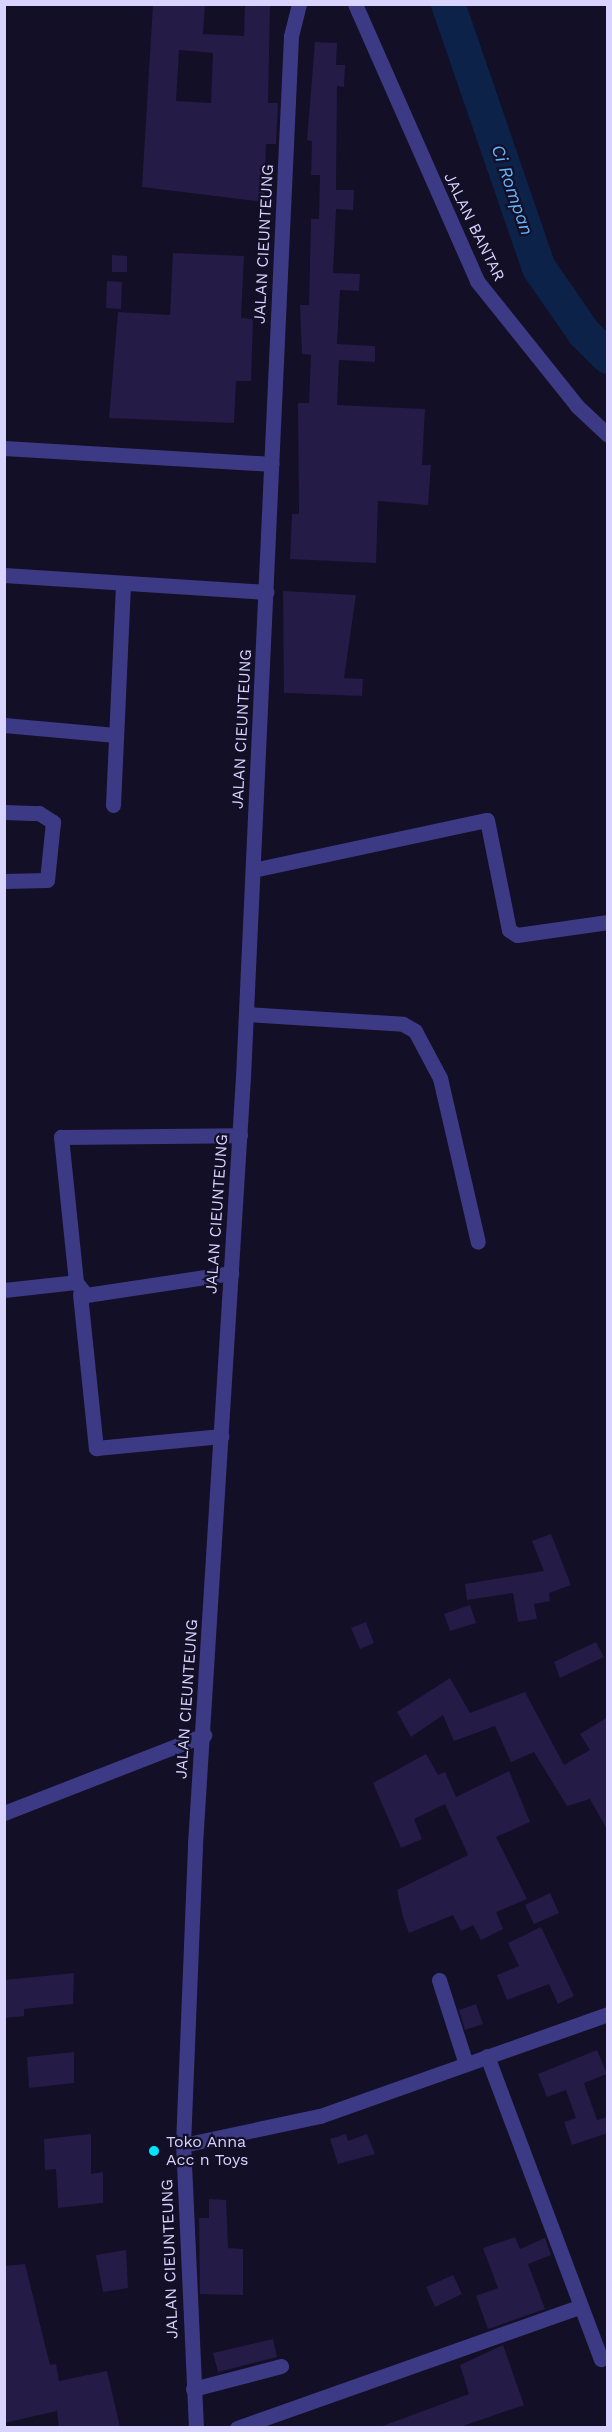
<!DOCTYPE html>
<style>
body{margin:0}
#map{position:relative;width:612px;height:2432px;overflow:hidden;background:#130f26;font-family:"Work Sans",sans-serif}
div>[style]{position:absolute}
.river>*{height:34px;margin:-17px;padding:0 17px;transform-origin:17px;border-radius:17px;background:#0c2248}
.building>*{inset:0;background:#241b47}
.minor>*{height:15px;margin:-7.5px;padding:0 7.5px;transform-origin:7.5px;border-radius:7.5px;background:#3d3a85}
.dots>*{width:16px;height:16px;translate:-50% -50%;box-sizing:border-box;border:3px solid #130f26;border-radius:50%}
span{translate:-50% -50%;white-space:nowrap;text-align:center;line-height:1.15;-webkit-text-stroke:4.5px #130f26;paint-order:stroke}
.street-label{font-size:16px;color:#d9d4ff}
.poi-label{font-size:16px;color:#d9d4ff}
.left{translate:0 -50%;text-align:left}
.water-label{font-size:18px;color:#62b6ff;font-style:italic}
.frame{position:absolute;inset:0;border:6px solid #d9d4ff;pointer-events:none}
</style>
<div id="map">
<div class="river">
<i style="left:448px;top:4px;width:279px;rotate:71deg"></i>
<i style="left:539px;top:268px;width:79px;rotate:55.3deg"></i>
<i style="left:584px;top:333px;width:34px;rotate:45deg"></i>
</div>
<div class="building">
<i style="clip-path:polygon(evenodd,153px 4px,205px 4px,203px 34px,244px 36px,245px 4px,270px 4px,268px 103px,278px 103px,276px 144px,266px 144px,264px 202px,142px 187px,153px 4px,179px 50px,213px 53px,211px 103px,176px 101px,179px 50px)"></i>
<i style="clip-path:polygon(315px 42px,337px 43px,336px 65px,345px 65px,344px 87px,337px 86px,336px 190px,354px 190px,353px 210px,336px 209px,333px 273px,360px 274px,359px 291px,340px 290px,337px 344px,375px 346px,375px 362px,339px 360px,337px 405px,425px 409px,422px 465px,431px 465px,428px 505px,378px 501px,376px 563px,290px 559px,292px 514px,299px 514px,298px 403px,309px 403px,311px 355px,302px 354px,300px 305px,309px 305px,311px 219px,319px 219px,320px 175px,311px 175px,312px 141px,307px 140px)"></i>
<i style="clip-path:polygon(173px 253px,244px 256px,241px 318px,253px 319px,251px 381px,236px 381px,234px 423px,109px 418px,118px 312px,170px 315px)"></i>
<i style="clip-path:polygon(112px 255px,127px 256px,127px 272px,112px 272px)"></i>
<i style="clip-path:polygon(107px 281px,122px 282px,121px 309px,106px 308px)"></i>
<i style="clip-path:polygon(283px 591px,356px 595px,344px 678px,363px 679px,362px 696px,284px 693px)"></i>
<i style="clip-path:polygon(551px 1534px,571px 1585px,549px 1593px,550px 1601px,534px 1604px,537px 1619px,518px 1622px,513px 1593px,467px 1600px,465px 1584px,544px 1571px,532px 1541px)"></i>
<i style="clip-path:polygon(470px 1605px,476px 1623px,450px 1631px,444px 1614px)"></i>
<i style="clip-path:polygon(366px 1622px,374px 1643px,360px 1649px,351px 1628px)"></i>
<i style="clip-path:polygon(596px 1642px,604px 1657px,560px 1678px,554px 1662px)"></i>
<i style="clip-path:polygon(450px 1678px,470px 1713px,525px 1692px,564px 1765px,590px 1750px,580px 1734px,608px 1717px,608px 1831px,590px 1799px,567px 1806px,534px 1752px,511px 1762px,495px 1726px,454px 1741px,443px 1715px,411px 1737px,397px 1712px)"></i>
<i style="clip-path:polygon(426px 1754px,438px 1775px,445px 1772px,456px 1797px,509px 1771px,530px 1822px,496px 1837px,527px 1899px,496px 1912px,503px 1929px,481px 1940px,473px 1925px,461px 1931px,453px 1915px,409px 1933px,403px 1917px,397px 1890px,468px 1855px,445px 1804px,414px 1819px,422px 1839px,401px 1848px,373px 1783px)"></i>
<i style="clip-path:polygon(550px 1893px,559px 1913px,534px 1924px,525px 1905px)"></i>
<i style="clip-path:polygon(541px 1927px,574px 1996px,558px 2004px,549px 1984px,507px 2000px,497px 1975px,519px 1966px,508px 1943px)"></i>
<i style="clip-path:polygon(74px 1973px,73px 2004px,24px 2009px,24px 2016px,4px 2018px,4px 1980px)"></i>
<i style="clip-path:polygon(476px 2004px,483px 2024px,465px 2030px,459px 2010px)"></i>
<i style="clip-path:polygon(597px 2050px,607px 2074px,584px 2083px,597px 2120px,608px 2117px,608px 2133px,572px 2145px,564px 2122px,576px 2118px,566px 2090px,547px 2097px,538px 2074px)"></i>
<i style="clip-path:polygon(74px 2052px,74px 2083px,29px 2088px,27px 2057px)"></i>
<i style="clip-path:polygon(91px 2134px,91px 2174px,103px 2172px,103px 2203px,58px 2208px,56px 2169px,45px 2170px,44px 2139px)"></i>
<i style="clip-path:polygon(346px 2134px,348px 2141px,367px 2134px,375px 2154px,338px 2164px,330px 2139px)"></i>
<i style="clip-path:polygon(209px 2199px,226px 2200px,228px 2248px,243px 2249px,243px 2295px,200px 2294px,199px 2218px,209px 2218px)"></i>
<i style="clip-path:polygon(515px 2237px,520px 2249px,545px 2238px,551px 2255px,528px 2264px,545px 2309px,488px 2329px,476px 2296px,498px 2288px,483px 2248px)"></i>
<i style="clip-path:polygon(126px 2250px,128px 2288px,103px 2292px,96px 2255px)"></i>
<i style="clip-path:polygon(25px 2264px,50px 2365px,56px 2364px,59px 2381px,107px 2371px,120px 2427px,59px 2427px,57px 2411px,4px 2423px,4px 2266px)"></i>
<i style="clip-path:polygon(453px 2275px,462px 2294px,435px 2307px,426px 2287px)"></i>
<i style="clip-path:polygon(273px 2339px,277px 2357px,218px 2372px,213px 2353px)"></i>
<i style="clip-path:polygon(503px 2345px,524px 2405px,460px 2427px,380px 2427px,469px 2394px,460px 2365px)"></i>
</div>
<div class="minor">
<i style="left:355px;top:4px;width:303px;rotate:66.2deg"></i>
<i style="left:477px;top:281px;width:160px;rotate:51.3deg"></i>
<i style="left:577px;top:406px;width:42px;rotate:43.1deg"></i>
<i style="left:4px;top:448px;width:268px;rotate:3.4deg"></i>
<i style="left:4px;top:575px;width:263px;rotate:3.7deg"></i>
<i style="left:4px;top:725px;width:112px;rotate:5.1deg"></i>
<i style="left:113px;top:805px;width:222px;rotate:-87.4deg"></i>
<i style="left:4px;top:812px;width:35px;rotate:2deg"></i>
<i style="left:39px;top:813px;width:17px;rotate:33deg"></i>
<i style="left:53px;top:822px;width:58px;rotate:95.9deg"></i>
<i style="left:47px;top:880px;width:43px;rotate:178.7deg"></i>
<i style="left:253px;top:870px;width:239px;rotate:-12.1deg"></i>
<i style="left:487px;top:820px;width:112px;rotate:78.7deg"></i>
<i style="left:509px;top:930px;width:9px;rotate:32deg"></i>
<i style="left:517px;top:935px;width:92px;rotate:-8.1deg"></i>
<i style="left:246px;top:1014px;width:157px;rotate:3.6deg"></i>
<i style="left:403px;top:1024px;width:14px;rotate:30deg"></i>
<i style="left:415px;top:1031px;width:53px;rotate:62deg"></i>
<i style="left:440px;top:1078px;width:168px;rotate:77deg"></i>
<i style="left:76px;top:1282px;width:146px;rotate:-95.9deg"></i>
<i style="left:61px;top:1137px;width:179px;rotate:-0.6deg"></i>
<i style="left:4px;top:1290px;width:72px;rotate:-6.3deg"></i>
<i style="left:76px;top:1282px;width:16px;rotate:52deg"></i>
<i style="left:86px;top:1295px;width:147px;rotate:-8.6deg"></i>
<i style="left:80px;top:1294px;width:155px;rotate:84.1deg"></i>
<i style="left:96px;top:1448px;width:126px;rotate:-5.5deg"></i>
<i style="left:4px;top:1813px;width:215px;rotate:-21.3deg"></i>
<i style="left:439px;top:1980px;width:88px;rotate:72.2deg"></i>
<i style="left:487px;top:2056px;width:324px;rotate:69.4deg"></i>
<i style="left:183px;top:2145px;width:140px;rotate:-12deg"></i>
<i style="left:320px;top:2116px;width:306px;rotate:-19.5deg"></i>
<i style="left:193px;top:2389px;width:91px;rotate:-14.6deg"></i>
<i style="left:196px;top:2428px;width:283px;rotate:-92.6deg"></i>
<i style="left:183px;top:2145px;width:301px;rotate:-87.7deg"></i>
<i style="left:195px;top:1844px;width:769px;rotate:-86.42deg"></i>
<i style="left:243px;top:1077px;width:1042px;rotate:-87.36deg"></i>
<i style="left:291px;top:36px;width:33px;rotate:-76deg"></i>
<i style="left:237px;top:2428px;width:363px;rotate:-19.5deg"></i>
</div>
<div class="dots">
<i style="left:154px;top:2151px;background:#00e5ff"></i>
</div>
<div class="street-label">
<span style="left:474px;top:227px;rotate:64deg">JALAN BANTAR</span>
<span style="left:264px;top:244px;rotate:-87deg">JALAN CIEUNTEUNG</span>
<span style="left:242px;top:729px;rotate:-87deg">JALAN CIEUNTEUNG</span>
<span style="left:217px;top:1214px;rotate:-86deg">JALAN CIEUNTEUNG</span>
<span style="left:187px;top:1699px;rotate:-86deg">JALAN CIEUNTEUNG</span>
<span style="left:170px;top:2259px;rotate:-92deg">JALAN CIEUNTEUNG</span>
</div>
<div class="poi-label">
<span class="left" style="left:166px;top:2151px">Toko Anna<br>Acc n Toys</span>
</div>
<div class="water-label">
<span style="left:512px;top:190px;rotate:71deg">Ci Rompan</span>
</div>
<div class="frame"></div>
</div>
